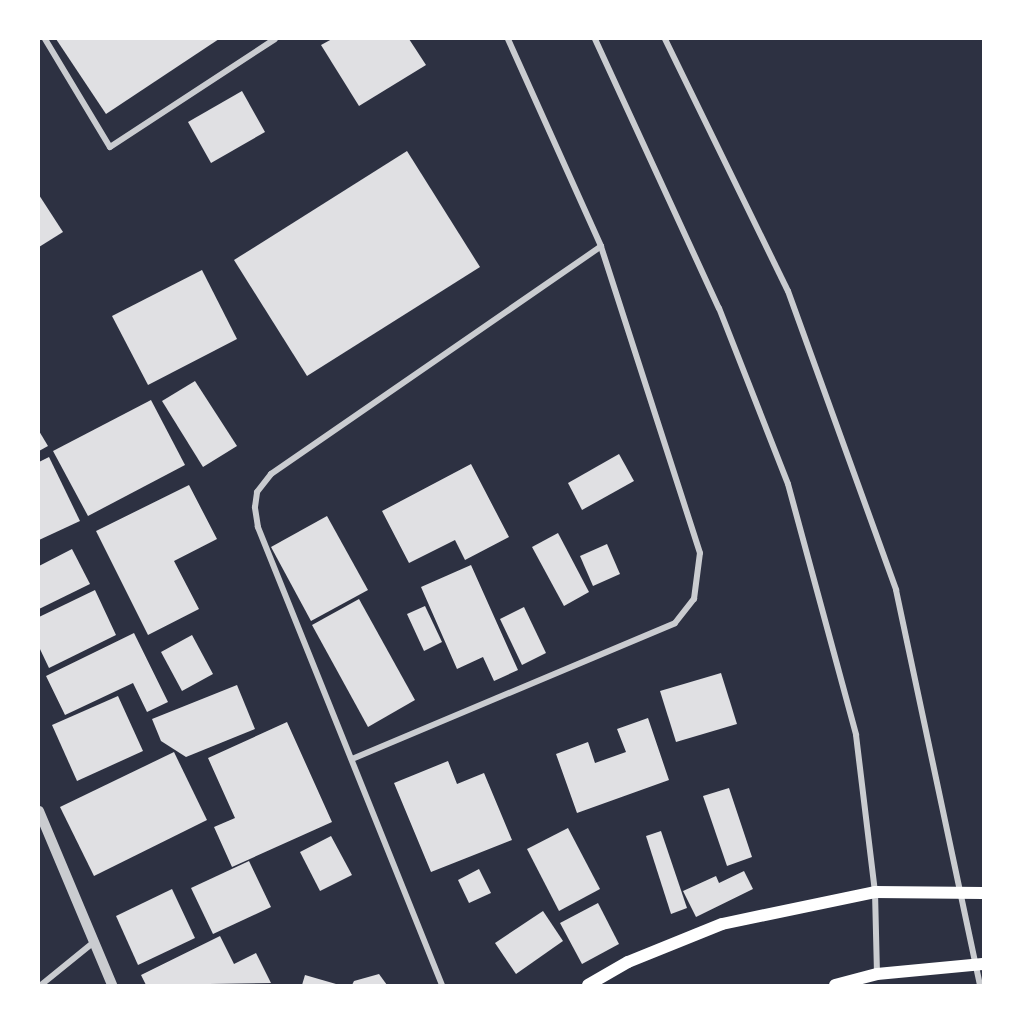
<!DOCTYPE html>
<style>
body{margin:0}
#map{position:relative;width:1022px;height:1024px;overflow:hidden;background:#2d3142;font-family:Lato,sans-serif}
div>[style]{position:absolute}
.building>*{inset:0;background:#e0e0e3}
.minor>*{height:6px;margin:-3px;padding:0 3px;transform-origin:3px;border-radius:3px;background:#caccd0}
.tertiary>*{height:10px;margin:-5px;padding:0 5px;transform-origin:5px;border-radius:5px;background:#caccd0}
.secondary>*{height:12px;margin:-6px;padding:0 6px;transform-origin:6px;border-radius:6px;background:#fff}
span{translate:-50% -50%;white-space:nowrap;text-align:center;line-height:1.15;-webkit-text-stroke:6px #fff;paint-order:stroke}
.frame{position:absolute;inset:0;border:40px solid #fff;pointer-events:none}
</style>
<div id="map">
<div class="building">
<i style="clip-path:polygon(56px 39px,219px 39px,106px 114px)"></i>
<i style="clip-path:polygon(332px 39px,409px 39px,426px 65px,359px 106px,321px 45px)"></i>
<i style="clip-path:polygon(242px 91px,265px 132px,211px 163px,188px 122px)"></i>
<i style="clip-path:polygon(407px 151px,480px 267px,307px 376px,234px 260px)"></i>
<i style="clip-path:polygon(39px 195px,63px 232px,39px 247px)"></i>
<i style="clip-path:polygon(202px 270px,237px 339px,148px 385px,112px 316px)"></i>
<i style="clip-path:polygon(195px 381px,237px 446px,203px 467px,162px 401px)"></i>
<i style="clip-path:polygon(151px 400px,185px 465px,88px 516px,53px 451px)"></i>
<i style="clip-path:polygon(39px 431px,48px 446px,39px 451px)"></i>
<i style="clip-path:polygon(619px 454px,634px 481px,582px 510px,568px 483px)"></i>
<i style="clip-path:polygon(49px 457px,80px 521px,39px 540px,39px 462px)"></i>
<i style="clip-path:polygon(471px 464px,509px 537px,465px 560px,455px 540px,409px 563px,382px 511px)"></i>
<i style="clip-path:polygon(189px 485px,217px 539px,174px 561px,199px 609px,148px 635px,96px 531px)"></i>
<i style="clip-path:polygon(327px 516px,368px 590px,311px 621px,271px 547px)"></i>
<i style="clip-path:polygon(558px 533px,589px 592px,564px 606px,532px 547px)"></i>
<i style="clip-path:polygon(607px 544px,620px 574px,593px 586px,580px 556px)"></i>
<i style="clip-path:polygon(72px 549px,90px 584px,39px 609px,39px 566px)"></i>
<i style="clip-path:polygon(471px 565px,518px 670px,494px 681px,483px 657px,457px 669px,421px 587px)"></i>
<i style="clip-path:polygon(95px 590px,116px 635px,49px 668px,39px 647px,39px 617px)"></i>
<i style="clip-path:polygon(359px 599px,415px 700px,368px 727px,312px 625px)"></i>
<i style="clip-path:polygon(425px 606px,442px 642px,424px 651px,407px 614px)"></i>
<i style="clip-path:polygon(524px 607px,546px 653px,522px 665px,500px 619px)"></i>
<i style="clip-path:polygon(134px 633px,168px 702px,147px 712px,133px 683px,65px 715px,46px 676px)"></i>
<i style="clip-path:polygon(192px 635px,213px 674px,182px 691px,161px 652px)"></i>
<i style="clip-path:polygon(721px 673px,737px 724px,676px 742px,660px 691px)"></i>
<i style="clip-path:polygon(237px 685px,255px 729px,186px 757px,161px 741px,152px 719px)"></i>
<i style="clip-path:polygon(118px 696px,143px 751px,77px 781px,52px 725px)"></i>
<i style="clip-path:polygon(648px 718px,669px 780px,577px 813px,556px 754px,588px 742px,595px 763px,626px 752px,617px 729px)"></i>
<i style="clip-path:polygon(287px 722px,332px 822px,232px 867px,214px 827px,235px 818px,208px 758px)"></i>
<i style="clip-path:polygon(174px 752px,207px 820px,94px 876px,60px 807px)"></i>
<i style="clip-path:polygon(448px 761px,457px 784px,484px 773px,512px 840px,431px 872px,394px 783px)"></i>
<i style="clip-path:polygon(729px 788px,752px 857px,727px 866px,703px 796px)"></i>
<i style="clip-path:polygon(568px 828px,600px 889px,559px 911px,527px 849px)"></i>
<i style="clip-path:polygon(661px 831px,687px 908px,671px 914px,646px 836px)"></i>
<i style="clip-path:polygon(331px 836px,352px 875px,320px 891px,300px 852px)"></i>
<i style="clip-path:polygon(249px 861px,271px 907px,213px 934px,191px 888px)"></i>
<i style="clip-path:polygon(479px 869px,491px 893px,469px 903px,458px 880px)"></i>
<i style="clip-path:polygon(744px 871px,753px 889px,696px 917px,683px 891px,716px 876px,719px 883px)"></i>
<i style="clip-path:polygon(172px 889px,195px 938px,138px 965px,116px 916px)"></i>
<i style="clip-path:polygon(598px 903px,619px 944px,582px 964px,560px 923px)"></i>
<i style="clip-path:polygon(543px 911px,563px 941px,516px 974px,495px 943px)"></i>
<i style="clip-path:polygon(220px 936px,234px 964px,256px 953px,271px 983px,146px 985px,141px 975px)"></i>
<i style="clip-path:polygon(379px 974px,387px 985px,352px 985px,354px 981px)"></i>
<i style="clip-path:polygon(305px 975px,336px 984px,336px 985px,302px 985px)"></i>
</div>
<div class="minor">
<i style="left:45px;top:39px;width:126px;rotate:59deg"></i>
<i style="left:110px;top:147px;width:197px;rotate:-33.2deg"></i>
<i style="left:595px;top:39px;width:296px;rotate:65.3deg"></i>
<i style="left:719px;top:308px;width:189px;rotate:68.6deg"></i>
<i style="left:788px;top:484px;width:260px;rotate:74.8deg"></i>
<i style="left:856px;top:735px;width:158px;rotate:83.1deg"></i>
<i style="left:875px;top:892px;width:82px;rotate:88.6deg"></i>
<i style="left:665px;top:39px;width:280px;rotate:64deg"></i>
<i style="left:788px;top:291px;width:318px;rotate:70.1deg"></i>
<i style="left:896px;top:590px;width:404px;rotate:78deg"></i>
<i style="left:352px;top:759px;width:350px;rotate:-22.8deg"></i>
<i style="left:675px;top:623px;width:31px;rotate:-52deg"></i>
<i style="left:694px;top:599px;width:46px;rotate:-82.6deg"></i>
<i style="left:700px;top:553px;width:323px;rotate:-107.9deg"></i>
<i style="left:41px;top:985px;width:68px;rotate:-39.1deg"></i>
<i style="left:442px;top:985px;width:494px;rotate:-111.9deg"></i>
<i style="left:258px;top:527px;width:20px;rotate:-99deg"></i>
<i style="left:255px;top:507px;width:15px;rotate:-82deg"></i>
<i style="left:257px;top:492px;width:23px;rotate:-52deg"></i>
<i style="left:271px;top:474px;width:401px;rotate:-34.6deg"></i>
<i style="left:601px;top:246px;width:227px;rotate:-114.2deg"></i>
</div>
<div class="tertiary">
<i style="left:39px;top:811px;width:189px;rotate:67.2deg"></i>
</div>
<div class="secondary">
<i style="left:588px;top:985px;width:46px;rotate:-29.9deg"></i>
<i style="left:628px;top:962px;width:101px;rotate:-22deg"></i>
<i style="left:722px;top:924px;width:156px;rotate:-11.8deg"></i>
<i style="left:875px;top:892px;width:108px;rotate:0.5deg"></i>
<i style="left:835px;top:985px;width:43px;rotate:-14.7deg"></i>
<i style="left:877px;top:974px;width:106px;rotate:-5.4deg"></i>
</div>
<div class="frame"></div>
</div>
